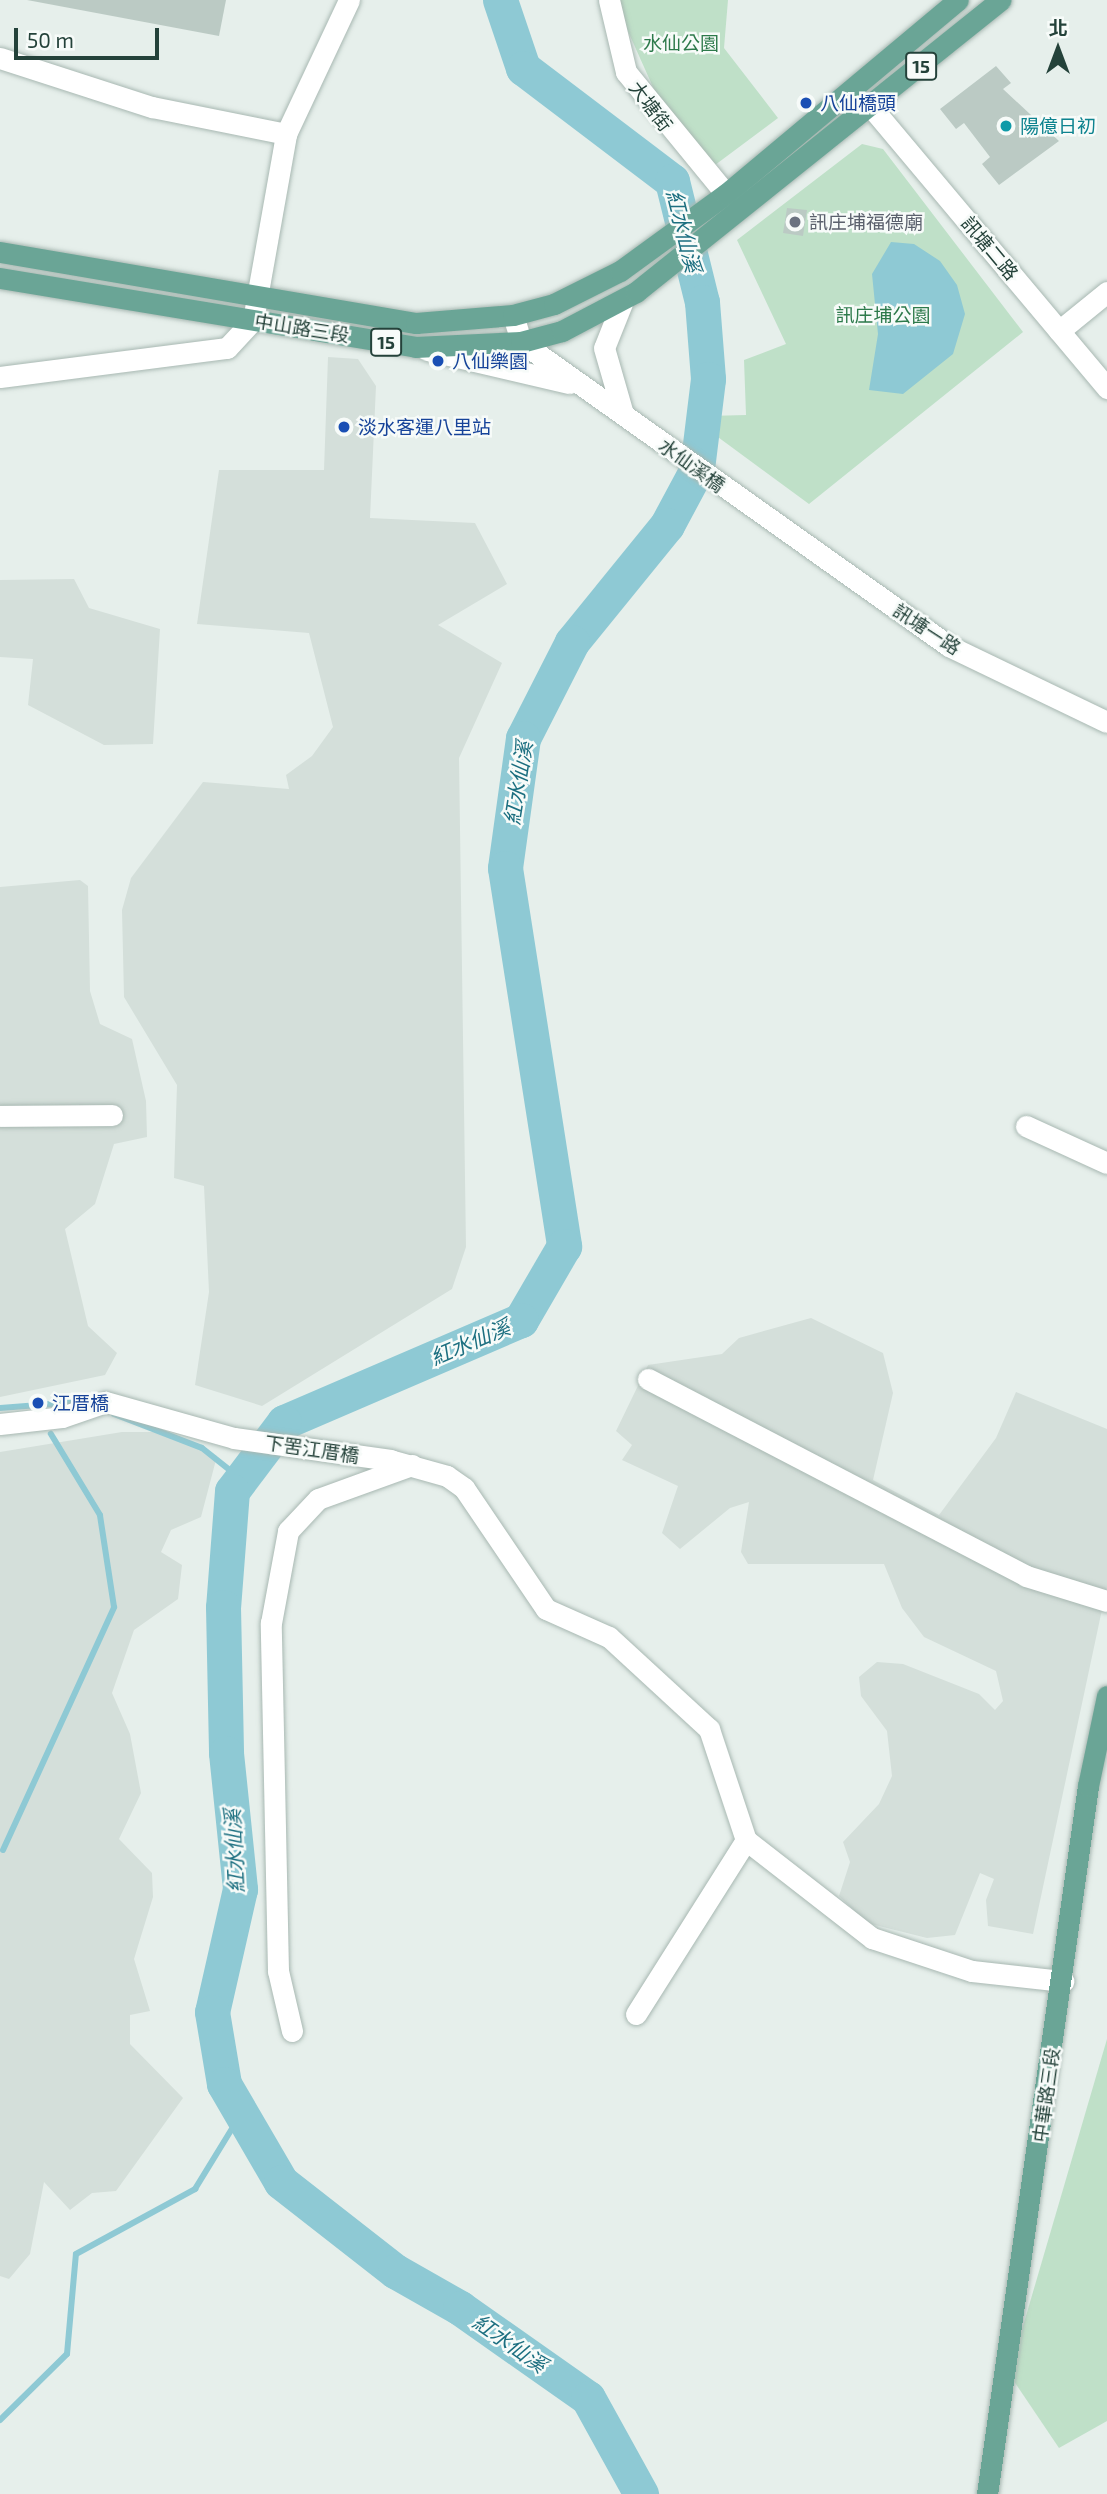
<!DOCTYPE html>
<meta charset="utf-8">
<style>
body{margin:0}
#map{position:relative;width:1107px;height:2494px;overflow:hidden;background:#e6efeb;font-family:"Exo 2","Noto Sans TC",sans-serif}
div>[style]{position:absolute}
.built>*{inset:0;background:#d4dfda}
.green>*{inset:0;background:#bfe0c8}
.water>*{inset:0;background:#8ec9d4}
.stream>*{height:6px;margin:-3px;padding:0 3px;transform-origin:3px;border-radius:3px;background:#8ec9d4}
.river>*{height:35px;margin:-17.5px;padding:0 17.5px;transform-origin:17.5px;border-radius:17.5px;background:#8ec9d4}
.building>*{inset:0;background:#bbcac4}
.roads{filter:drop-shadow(0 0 2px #a8b8b2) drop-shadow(0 0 2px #a8b8b2)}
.minor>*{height:21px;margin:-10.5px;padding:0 10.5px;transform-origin:10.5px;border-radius:10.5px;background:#fff}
.major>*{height:21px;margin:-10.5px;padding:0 10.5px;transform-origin:10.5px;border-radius:10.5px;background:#6aa596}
.dots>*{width:19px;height:19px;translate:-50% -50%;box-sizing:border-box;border:4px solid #f7fbf9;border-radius:50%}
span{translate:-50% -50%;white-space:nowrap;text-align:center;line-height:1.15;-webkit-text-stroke:5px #f7fbf9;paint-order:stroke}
.shield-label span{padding:2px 5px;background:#f7fbf9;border:2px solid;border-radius:5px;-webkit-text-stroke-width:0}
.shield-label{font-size:18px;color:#24423a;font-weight:700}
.park-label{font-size:19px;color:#2d7a4b}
.transit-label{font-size:19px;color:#164399}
.left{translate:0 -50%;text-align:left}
.street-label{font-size:19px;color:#24423a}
.culture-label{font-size:19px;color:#0d838f}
.worship-label{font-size:19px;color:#5b616d}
.water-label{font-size:21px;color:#1c6f80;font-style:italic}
.north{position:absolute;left:1023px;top:14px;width:70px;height:70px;-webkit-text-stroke:5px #f7fbf9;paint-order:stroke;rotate:0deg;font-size:19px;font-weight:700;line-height:28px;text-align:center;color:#24423a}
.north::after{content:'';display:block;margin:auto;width:24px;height:32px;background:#24423a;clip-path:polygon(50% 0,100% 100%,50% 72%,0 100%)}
.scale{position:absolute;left:14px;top:28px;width:145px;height:32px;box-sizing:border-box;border:4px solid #24423a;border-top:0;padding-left:9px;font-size:21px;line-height:24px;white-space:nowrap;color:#24423a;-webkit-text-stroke:5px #f7fbf9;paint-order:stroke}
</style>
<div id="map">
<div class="built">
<i style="clip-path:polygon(328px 357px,358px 359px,376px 386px,370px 518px,475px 523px,507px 584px,438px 625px,502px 663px,459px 758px,466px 1247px,452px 1289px,262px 1406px,195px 1385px,209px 1292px,204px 1186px,174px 1178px,177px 1085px,124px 997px,122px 910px,131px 878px,203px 782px,289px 789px,286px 775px,312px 756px,333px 727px,309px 633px,197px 624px,219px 470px,324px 470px)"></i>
<i style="clip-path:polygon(74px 579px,89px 608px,160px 629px,153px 744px,104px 745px,28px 705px,33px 659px,0 657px,0 580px)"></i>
<i style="clip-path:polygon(80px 880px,88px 886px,90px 991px,100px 1024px,132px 1039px,146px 1101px,147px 1137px,114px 1144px,95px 1204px,65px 1229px,88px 1326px,117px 1353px,105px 1375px,0 1397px,0 887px)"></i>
<i style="clip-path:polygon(811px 1318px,883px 1353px,893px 1393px,873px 1480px,939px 1515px,996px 1438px,1016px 1392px,1107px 1429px,1107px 1586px,1033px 1934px,988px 1926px,986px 1900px,994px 1879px,980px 1873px,955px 1935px,927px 1938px,867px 1923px,839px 1896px,850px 1862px,843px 1842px,879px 1804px,892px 1776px,887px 1731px,861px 1696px,859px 1677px,877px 1662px,903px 1664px,979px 1694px,995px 1710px,1003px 1701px,996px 1671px,924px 1637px,902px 1608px,884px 1564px,748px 1564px,741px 1552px,749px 1502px,730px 1508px,680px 1549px,662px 1533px,678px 1486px,622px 1460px,632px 1445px,616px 1431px,648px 1365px,722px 1354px,739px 1338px)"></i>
<i style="clip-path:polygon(122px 1432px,163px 1432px,217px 1456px,201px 1517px,171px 1530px,161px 1552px,182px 1565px,178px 1599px,134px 1630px,112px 1693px,130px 1734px,141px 1793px,119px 1839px,152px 1873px,153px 1897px,134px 1959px,150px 2011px,130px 2015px,130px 2044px,183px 2098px,116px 2191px,92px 2193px,70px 2210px,44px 2182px,30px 2254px,9px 2279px,0 2276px,0 1452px)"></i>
</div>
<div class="green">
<i style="clip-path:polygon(614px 0,728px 0,724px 48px,778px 118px,715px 165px,657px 96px)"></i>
<i style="clip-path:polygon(862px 144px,883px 149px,1023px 332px,809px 504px,707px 429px,708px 416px,746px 415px,744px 360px,786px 344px,737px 240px)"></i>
<i style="clip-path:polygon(1107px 2039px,1107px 2421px,1059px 2448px,1009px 2374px)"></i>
</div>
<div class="water">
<i style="clip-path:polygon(891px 242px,914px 244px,940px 261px,957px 285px,965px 314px,953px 354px,903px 394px,869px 390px,878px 334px,872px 274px)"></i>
</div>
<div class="stream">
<i style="left:0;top:1408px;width:78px;rotate:-4.4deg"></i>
<i style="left:114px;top:1414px;width:94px;rotate:21.1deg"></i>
<i style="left:202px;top:1448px;width:50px;rotate:38.5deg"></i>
<i style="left:3px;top:1850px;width:267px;rotate:-65.4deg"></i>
<i style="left:114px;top:1607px;width:93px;rotate:-98.7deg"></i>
<i style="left:100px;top:1515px;width:95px;rotate:-121.2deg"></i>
<i style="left:0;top:2420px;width:94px;rotate:-44.6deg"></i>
<i style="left:67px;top:2354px;width:100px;rotate:-84.9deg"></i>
<i style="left:76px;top:2254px;width:136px;rotate:-28.6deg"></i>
<i style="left:195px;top:2189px;width:88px;rotate:-58.5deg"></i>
</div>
<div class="river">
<i style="left:500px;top:0;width:72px;rotate:71.3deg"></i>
<i style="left:523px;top:68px;width:187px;rotate:37.2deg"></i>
<i style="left:672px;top:181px;width:125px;rotate:76.1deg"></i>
<i style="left:702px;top:302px;width:77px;rotate:85.5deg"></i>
<i style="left:708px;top:379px;width:91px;rotate:97deg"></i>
<i style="left:697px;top:469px;width:64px;rotate:118.2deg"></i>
<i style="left:667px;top:525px;width:151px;rotate:129.1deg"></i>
<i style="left:572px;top:642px;width:108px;rotate:117deg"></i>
<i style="left:523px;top:738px;width:131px;rotate:97.9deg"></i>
<i style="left:505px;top:868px;width:383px;rotate:81.1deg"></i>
<i style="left:564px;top:1246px;width:86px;rotate:120.2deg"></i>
<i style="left:521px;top:1320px;width:258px;rotate:156.7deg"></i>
<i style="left:284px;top:1422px;width:86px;rotate:127deg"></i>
<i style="left:232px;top:1491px;width:116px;rotate:94.4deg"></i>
<i style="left:223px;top:1607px;width:146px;rotate:88.8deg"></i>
<i style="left:226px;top:1753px;width:137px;rotate:84.1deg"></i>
<i style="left:240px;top:1889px;width:126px;rotate:102.8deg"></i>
<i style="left:212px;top:2012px;width:73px;rotate:80.5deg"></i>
<i style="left:224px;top:2084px;width:113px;rotate:59.8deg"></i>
<i style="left:281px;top:2182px;width:145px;rotate:38deg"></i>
<i style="left:395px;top:2271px;width:75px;rotate:29.6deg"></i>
<i style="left:460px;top:2308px;width:156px;rotate:35.1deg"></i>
<i style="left:588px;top:2398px;width:110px;rotate:61.1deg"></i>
</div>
<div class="building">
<i style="clip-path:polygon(27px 0,226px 0,219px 36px)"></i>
<i style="clip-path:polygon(996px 66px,1011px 83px,1003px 89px,1059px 141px,999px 185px,982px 164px,990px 157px,964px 123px,956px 129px,940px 109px)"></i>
<i style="clip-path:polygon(787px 208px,807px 210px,803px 236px,783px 233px)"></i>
</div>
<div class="roads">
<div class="minor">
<i style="left:609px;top:0;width:74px;rotate:76.7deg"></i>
<i style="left:626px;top:72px;width:158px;rotate:50.7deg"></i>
<i style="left:0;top:58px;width:160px;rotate:17.9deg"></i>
<i style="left:152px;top:107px;width:137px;rotate:11.4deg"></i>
<i style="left:872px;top:108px;width:366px;rotate:50deg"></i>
<i style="left:622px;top:303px;width:48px;rotate:111.8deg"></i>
<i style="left:604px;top:348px;width:69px;rotate:73.9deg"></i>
<i style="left:513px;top:315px;width:28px;rotate:73deg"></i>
<i style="left:521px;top:342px;width:525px;rotate:35.39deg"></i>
<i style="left:949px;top:646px;width:175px;rotate:25.7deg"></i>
<i style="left:1059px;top:331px;width:62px;rotate:-39.1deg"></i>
<i style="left:427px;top:350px;width:146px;rotate:13.1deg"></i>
<i style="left:0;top:377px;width:229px;rotate:-7.3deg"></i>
<i style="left:227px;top:348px;width:38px;rotate:-47deg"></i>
<i style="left:253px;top:320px;width:189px;rotate:-79.9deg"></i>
<i style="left:286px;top:134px;width:148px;rotate:-64.8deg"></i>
<i style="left:0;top:1116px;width:112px;rotate:-0.5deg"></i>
<i style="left:1026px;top:1126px;width:89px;rotate:24.6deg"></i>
<i style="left:648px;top:1379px;width:426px;rotate:27.5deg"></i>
<i style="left:1026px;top:1576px;width:85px;rotate:17.2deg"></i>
<i style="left:0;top:1424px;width:62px;rotate:-6.4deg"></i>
<i style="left:62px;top:1417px;width:46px;rotate:-18.8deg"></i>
<i style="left:106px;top:1402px;width:133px;rotate:15.7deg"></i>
<i style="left:234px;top:1438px;width:158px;rotate:8deg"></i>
<i style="left:390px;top:1460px;width:59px;rotate:15.7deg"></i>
<i style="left:447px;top:1476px;width:21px;rotate:35deg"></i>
<i style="left:464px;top:1488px;width:146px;rotate:55.9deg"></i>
<i style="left:546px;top:1609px;width:69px;rotate:24deg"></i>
<i style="left:609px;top:1637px;width:136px;rotate:42.6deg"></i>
<i style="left:709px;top:1729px;width:117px;rotate:71.6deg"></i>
<i style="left:746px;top:1840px;width:160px;rotate:37.9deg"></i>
<i style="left:872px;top:1938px;width:105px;rotate:18.3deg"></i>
<i style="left:972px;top:1971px;width:92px;rotate:6.3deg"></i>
<i style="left:636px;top:2014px;width:206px;rotate:-57.7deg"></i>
<i style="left:292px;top:2031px;width:62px;rotate:-103.1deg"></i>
<i style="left:278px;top:1971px;width:348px;rotate:-91.2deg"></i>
<i style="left:271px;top:1623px;width:94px;rotate:-79.5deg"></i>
<i style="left:288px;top:1531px;width:44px;rotate:-46.8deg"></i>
<i style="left:318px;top:1499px;width:100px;rotate:-19.9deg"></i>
</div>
<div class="major">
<i style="left:0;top:252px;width:422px;rotate:9.7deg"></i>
<i style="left:416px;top:323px;width:97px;rotate:-4.7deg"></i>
<i style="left:513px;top:315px;width:42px;rotate:-15deg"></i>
<i style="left:554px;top:304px;width:74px;rotate:-26.6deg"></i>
<i style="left:620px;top:271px;width:131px;rotate:-36deg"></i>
<i style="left:726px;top:194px;width:302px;rotate:-39.9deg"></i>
<i style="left:0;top:278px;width:421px;rotate:9.4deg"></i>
<i style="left:415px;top:347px;width:106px;rotate:-2.7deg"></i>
<i style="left:521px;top:342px;width:42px;rotate:-15deg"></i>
<i style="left:562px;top:331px;width:84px;rotate:-27.8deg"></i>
<i style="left:636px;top:292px;width:467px;rotate:-38.7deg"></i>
<i style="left:987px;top:2494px;width:715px;rotate:-81.88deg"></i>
<i style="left:1088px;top:1786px;width:92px;rotate:-78.1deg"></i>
</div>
</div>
<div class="dots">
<i style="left:806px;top:103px;background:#1a4fb4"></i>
<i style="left:1006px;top:126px;background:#0f9aa8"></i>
<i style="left:795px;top:222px;background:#6b7280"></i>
<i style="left:438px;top:361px;background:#1a4fb4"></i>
<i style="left:344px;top:427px;background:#1a4fb4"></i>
<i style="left:38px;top:1403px;background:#1a4fb4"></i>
</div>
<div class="shield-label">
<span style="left:921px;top:66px">15</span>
<span style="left:386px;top:342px">15</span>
</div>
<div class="park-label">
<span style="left:681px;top:43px">水仙公園</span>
<span style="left:883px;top:315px">訊庄埔公園</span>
</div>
<div class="transit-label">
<span class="left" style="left:820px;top:103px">八仙橋頭</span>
<span class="left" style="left:452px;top:361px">八仙樂園</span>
<span class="left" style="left:358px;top:427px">淡水客運八里站</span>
<span class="left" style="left:52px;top:1403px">江厝橋</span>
</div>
<div class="street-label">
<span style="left:651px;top:106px;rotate:53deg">大塘街</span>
<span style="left:990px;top:248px;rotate:50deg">訊塘二路</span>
<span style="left:302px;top:328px;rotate:9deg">中山路三段</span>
<span style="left:692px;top:465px;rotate:36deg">水仙溪橋</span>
<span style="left:927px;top:629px;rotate:33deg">訊塘一路</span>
<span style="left:312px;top:1449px;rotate:8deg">下罟江厝橋</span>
<span style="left:1046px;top:2095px;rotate:-82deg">中華路三段</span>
</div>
<div class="culture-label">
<span class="left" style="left:1020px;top:126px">陽億日初</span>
</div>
<div class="worship-label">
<span class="left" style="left:809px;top:222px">訊庄埔福德廟</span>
</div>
<div class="water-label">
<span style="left:684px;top:231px;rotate:76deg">紅水仙溪</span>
<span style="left:518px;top:783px;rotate:-81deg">紅水仙溪</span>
<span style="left:470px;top:1342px;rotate:-23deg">紅水仙溪</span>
<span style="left:234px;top:1851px;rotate:-93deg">紅水仙溪</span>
<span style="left:510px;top:2343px;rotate:35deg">紅水仙溪</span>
</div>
<div class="north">北</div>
<div class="scale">50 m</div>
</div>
